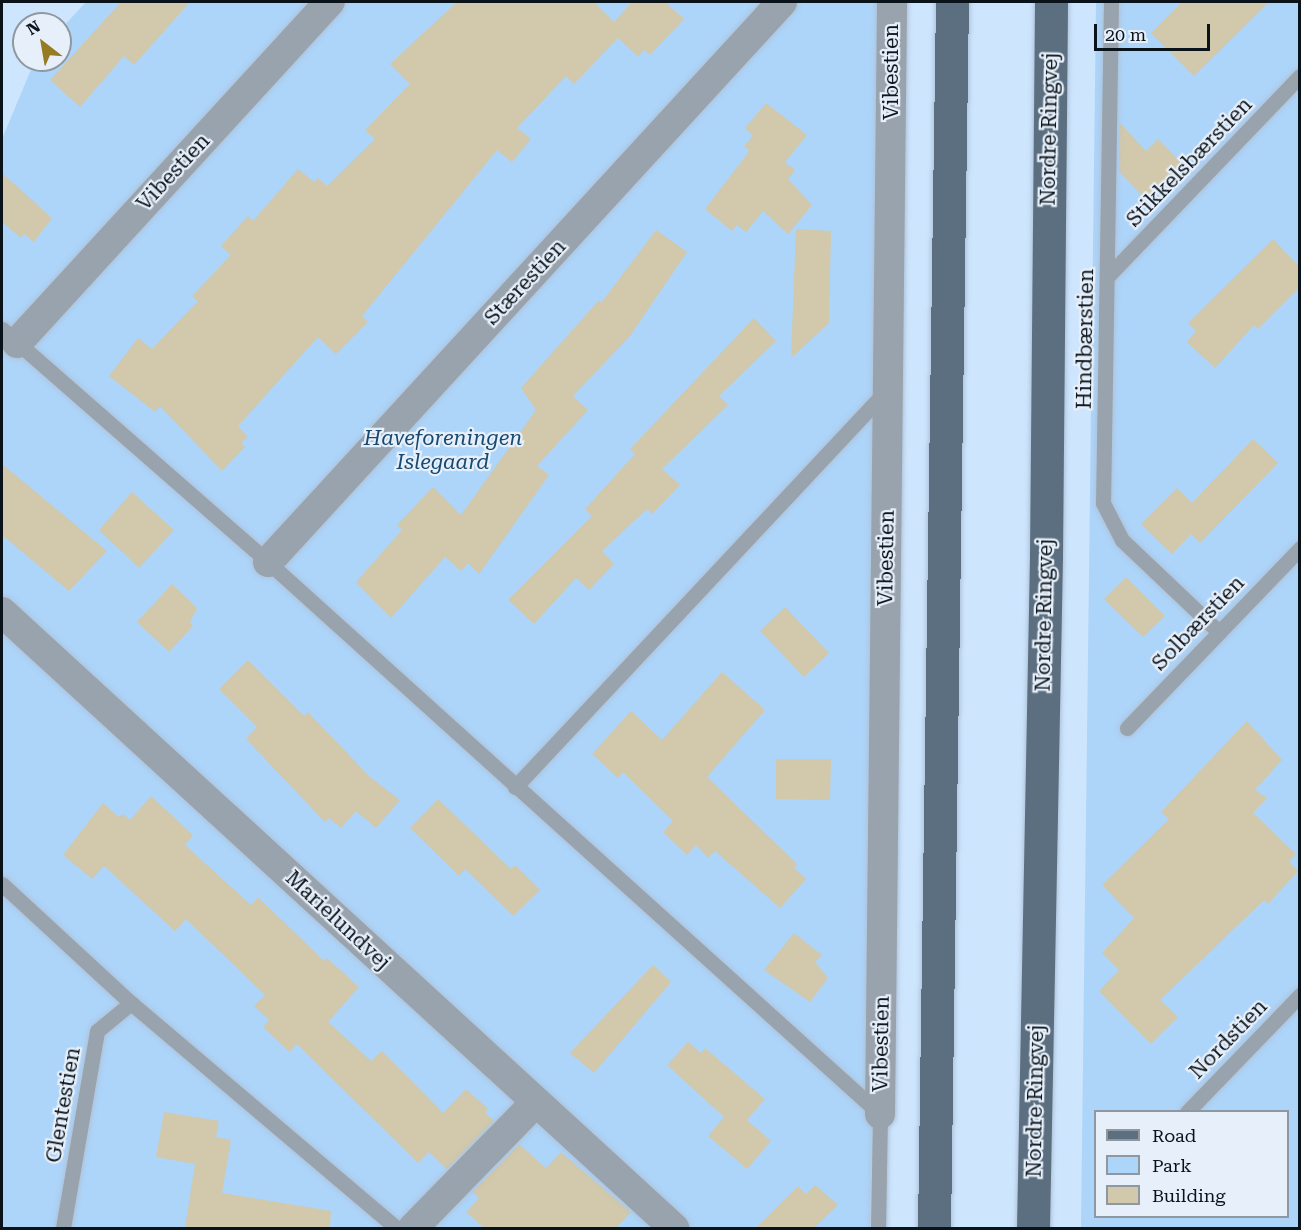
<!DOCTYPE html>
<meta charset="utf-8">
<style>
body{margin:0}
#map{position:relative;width:1301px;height:1230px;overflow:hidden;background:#cde5fd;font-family:"Roboto Serif",serif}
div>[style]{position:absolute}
.green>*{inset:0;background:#add4f9}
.building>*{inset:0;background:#d2c8ab}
.roads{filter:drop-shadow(0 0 2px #aec3d9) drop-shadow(0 0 2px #aec3d9)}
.lane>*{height:15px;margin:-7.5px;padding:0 7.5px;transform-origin:7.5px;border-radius:7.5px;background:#99a3ad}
.street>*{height:30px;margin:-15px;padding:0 15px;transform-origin:15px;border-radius:15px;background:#99a3ad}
.primary>*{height:33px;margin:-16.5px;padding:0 16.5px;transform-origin:16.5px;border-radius:16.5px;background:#5c6f80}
span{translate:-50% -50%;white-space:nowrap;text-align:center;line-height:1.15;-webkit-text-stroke:4.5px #e7f0fa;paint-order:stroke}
.street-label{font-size:21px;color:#0a131a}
.park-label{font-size:21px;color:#184a71;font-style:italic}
.frame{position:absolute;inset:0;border:3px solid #0a131a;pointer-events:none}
.legend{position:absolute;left:1094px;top:1110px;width:195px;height:108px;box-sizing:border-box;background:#e7f0fa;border:2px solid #8f98a0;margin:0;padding:8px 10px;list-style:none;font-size:18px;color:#0a131a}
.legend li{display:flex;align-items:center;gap:12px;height:30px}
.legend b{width:30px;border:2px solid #8f98a0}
.north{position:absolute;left:12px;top:12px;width:60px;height:60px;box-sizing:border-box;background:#e7f0fa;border:2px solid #8f98a0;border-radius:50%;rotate:329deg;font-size:16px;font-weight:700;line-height:24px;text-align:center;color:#0a131a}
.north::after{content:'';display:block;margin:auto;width:21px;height:27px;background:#957c23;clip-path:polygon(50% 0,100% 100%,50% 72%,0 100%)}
.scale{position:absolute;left:1094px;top:24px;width:116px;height:27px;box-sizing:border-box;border:3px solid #0a131a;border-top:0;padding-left:8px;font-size:18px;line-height:21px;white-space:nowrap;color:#0a131a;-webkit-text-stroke:4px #e7f0fa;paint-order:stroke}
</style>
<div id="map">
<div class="green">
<i style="clip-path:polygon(86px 2px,893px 2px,870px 1228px,2px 1228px,2px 139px,35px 60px,60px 60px,60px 30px)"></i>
<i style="clip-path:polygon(evenodd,1096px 2px,1299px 2px,1299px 1228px,1081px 1228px,1096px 2px,1096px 1112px,1288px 1112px,1288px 1216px,1096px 1216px,1096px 1112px)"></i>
</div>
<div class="building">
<i style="clip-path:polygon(121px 2px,190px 2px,134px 65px,124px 56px,80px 107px,50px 80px)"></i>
<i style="clip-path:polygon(457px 2px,594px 2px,614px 22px,632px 2px,665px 2px,684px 19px,650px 55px,644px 50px,638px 57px,618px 38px,574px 84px,566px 76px,517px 128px,531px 139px,512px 162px,497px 150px,362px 316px,368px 322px,336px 354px,318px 337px,238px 426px,248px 437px,241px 443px,245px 447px,222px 471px,160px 406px,155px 412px,109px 376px,138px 338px,152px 349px,198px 301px,192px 296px,231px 255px,221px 246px,248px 216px,253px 221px,298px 169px,314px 182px,318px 178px,327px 186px,375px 139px,365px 130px,410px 84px,390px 64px)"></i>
<i style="clip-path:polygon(1182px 2px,1269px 2px,1194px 76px,1151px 33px)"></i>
<i style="clip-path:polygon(766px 103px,807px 135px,785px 162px,795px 170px,788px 179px,812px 205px,788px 234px,763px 211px,746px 232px,737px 225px,732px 231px,705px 209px,745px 157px,749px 150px,744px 147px,753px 135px,745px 128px)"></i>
<i style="clip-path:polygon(1119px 122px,1146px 151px,1158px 139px,1182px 164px,1145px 199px,1119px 171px)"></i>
<i style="clip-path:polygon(2px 173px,52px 218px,34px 242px,24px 234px,21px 238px,2px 222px)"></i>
<i style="clip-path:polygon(796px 229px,831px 231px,829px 323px,791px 358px)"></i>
<i style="clip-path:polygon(656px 230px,687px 252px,630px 336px,573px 396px,588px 410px,537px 466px,549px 475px,479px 574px,468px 563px,461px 571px,445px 557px,391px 618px,356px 582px,402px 530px,397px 525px,433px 487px,461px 515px,536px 410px,521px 388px,599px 300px,601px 303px)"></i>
<i style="clip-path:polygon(1273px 239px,1299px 266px,1299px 288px,1258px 329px,1254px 325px,1215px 368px,1187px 342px,1196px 331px,1188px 323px)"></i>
<i style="clip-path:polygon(754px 318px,776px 341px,719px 396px,728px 405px,662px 469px,680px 485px,652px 514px,647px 509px,602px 551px,614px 564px,589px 590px,576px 578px,534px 624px,508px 600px,592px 516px,585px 509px,635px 454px,630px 449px)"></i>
<i style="clip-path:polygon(1253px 439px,1278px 463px,1200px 543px,1191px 534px,1172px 554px,1141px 524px,1177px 488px,1192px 503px)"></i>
<i style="clip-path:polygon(2px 464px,107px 551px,69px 591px,2px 535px)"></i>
<i style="clip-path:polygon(132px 492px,174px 530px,139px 568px,99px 530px)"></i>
<i style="clip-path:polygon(1126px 577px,1165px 616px,1143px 637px,1104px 599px)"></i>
<i style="clip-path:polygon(172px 584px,197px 608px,190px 622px,193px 626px,169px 652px,137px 622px)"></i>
<i style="clip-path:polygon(785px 607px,829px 653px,804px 677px,760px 631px)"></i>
<i style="clip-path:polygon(248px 660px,304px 716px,308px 712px,370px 777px,400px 800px,376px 828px,356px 811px,341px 828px,329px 818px,325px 822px,246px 739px,257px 727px,219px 689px)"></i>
<i style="clip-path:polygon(722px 672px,765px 710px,707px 777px,797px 864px,794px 868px,806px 879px,780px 908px,715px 851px,708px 858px,696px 845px,687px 855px,663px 832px,673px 821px,623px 772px,618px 778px,592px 754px,631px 711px,662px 740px)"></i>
<i style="clip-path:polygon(1247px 721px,1282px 760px,1255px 790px,1267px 798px,1253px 813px,1296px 854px,1289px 862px,1298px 871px,1268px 904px,1264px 900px,1160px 1000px,1178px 1017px,1151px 1044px,1099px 991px,1119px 970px,1102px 953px,1134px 918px,1102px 885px,1169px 819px,1161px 812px)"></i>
<i style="clip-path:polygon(776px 759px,831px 759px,830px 800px,776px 799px)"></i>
<i style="clip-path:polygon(151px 796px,193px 835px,185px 845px,251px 905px,258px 897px,324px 961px,327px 958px,359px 987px,328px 1022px,371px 1061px,382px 1051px,443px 1113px,466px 1089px,488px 1109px,485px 1112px,494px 1121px,447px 1169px,429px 1152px,418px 1163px,297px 1044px,289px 1052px,263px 1027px,269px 1020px,254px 1006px,265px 995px,186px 919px,175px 931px,104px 866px,92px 879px,63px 855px,103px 803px,119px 817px,123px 814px,130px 820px)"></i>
<i style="clip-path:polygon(438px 799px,511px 869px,515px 865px,540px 890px,513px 916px,465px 869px,459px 876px,410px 828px)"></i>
<i style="clip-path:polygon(794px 933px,822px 955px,815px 962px,828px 978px,810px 1002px,764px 970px)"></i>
<i style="clip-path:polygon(653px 965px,671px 982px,594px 1073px,570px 1053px)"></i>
<i style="clip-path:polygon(688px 1042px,701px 1053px,705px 1048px,765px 1099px,747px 1120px,771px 1141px,747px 1169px,708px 1136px,724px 1117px,667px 1065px)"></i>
<i style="clip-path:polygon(164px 1112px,219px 1121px,216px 1137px,231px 1140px,222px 1193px,331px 1211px,330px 1228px,185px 1228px,195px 1164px,156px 1157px)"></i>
<i style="clip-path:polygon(519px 1144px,546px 1168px,561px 1152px,631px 1212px,616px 1228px,484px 1228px,466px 1212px,479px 1198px,472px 1192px)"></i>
<i style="clip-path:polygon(815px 1185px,838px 1205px,814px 1228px,756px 1228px,798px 1186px,806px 1194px)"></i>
</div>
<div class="roads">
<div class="lane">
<i style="left:1111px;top:2px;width:501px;rotate:90.91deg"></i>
<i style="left:1103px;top:503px;width:42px;rotate:62.8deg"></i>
<i style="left:1122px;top:540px;width:134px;rotate:43.5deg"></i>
<i style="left:1108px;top:276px;width:277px;rotate:-46.2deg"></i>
<i style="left:2px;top:329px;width:354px;rotate:41.2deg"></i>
<i style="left:268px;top:562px;width:824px;rotate:42.05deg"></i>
<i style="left:880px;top:1114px;width:114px;rotate:91deg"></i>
<i style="left:1127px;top:728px;width:250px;rotate:-46.1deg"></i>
<i style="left:515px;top:787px;width:543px;rotate:-46.87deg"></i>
<i style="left:2px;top:884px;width:176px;rotate:42.7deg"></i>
<i style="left:131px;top:1003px;width:348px;rotate:40.3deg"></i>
<i style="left:1187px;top:1112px;width:163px;rotate:-46deg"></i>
<i style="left:63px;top:1228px;width:200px;rotate:-80.2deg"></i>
<i style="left:97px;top:1031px;width:44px;rotate:-39.5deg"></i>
</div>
<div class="street">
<i style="left:17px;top:343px;width:463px;rotate:-47.5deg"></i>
<i style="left:268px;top:562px;width:760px;rotate:-47.45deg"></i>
<i style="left:2px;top:612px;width:912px;rotate:42.51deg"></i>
<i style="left:880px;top:1114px;width:1112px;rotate:-89.38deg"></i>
<i style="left:413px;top:1228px;width:176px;rotate:-45.7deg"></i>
</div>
<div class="primary">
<i style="left:934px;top:1228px;width:1226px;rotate:-89.16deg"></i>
<i style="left:1033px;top:1228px;width:672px;rotate:-88.89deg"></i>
<i style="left:1046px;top:556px;width:554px;rotate:-89.48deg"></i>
</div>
</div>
<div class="street-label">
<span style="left:891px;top:72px;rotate:-90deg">Vibestien</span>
<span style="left:1049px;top:129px;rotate:-89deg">Nordre Ringvej</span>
<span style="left:1189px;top:162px;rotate:-46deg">Stikkelsbærstien</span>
<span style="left:173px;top:172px;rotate:-47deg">Vibestien</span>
<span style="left:525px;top:282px;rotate:-47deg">Stærestien</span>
<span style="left:1085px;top:339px;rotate:-89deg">Hindbærstien</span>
<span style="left:886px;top:558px;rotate:-89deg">Vibestien</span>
<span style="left:1044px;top:615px;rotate:-89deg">Nordre Ringvej</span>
<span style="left:1198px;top:623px;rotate:-46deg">Solbærstien</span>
<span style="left:338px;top:920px;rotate:43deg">Marielundvej</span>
<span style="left:1228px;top:1039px;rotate:-46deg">Nordstien</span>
<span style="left:881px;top:1044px;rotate:-89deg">Vibestien</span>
<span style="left:1035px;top:1101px;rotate:-89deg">Nordre Ringvej</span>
<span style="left:63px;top:1105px;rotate:-80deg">Glentestien</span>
</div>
<div class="park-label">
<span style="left:443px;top:450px">Haveforeningen<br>Islegaard</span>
</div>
<div class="frame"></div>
<ul class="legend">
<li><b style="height:8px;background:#5c6f80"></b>Road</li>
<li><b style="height:16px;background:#add4f9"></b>Park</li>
<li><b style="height:16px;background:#d2c8ab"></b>Building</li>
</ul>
<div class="north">N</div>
<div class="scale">20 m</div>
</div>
